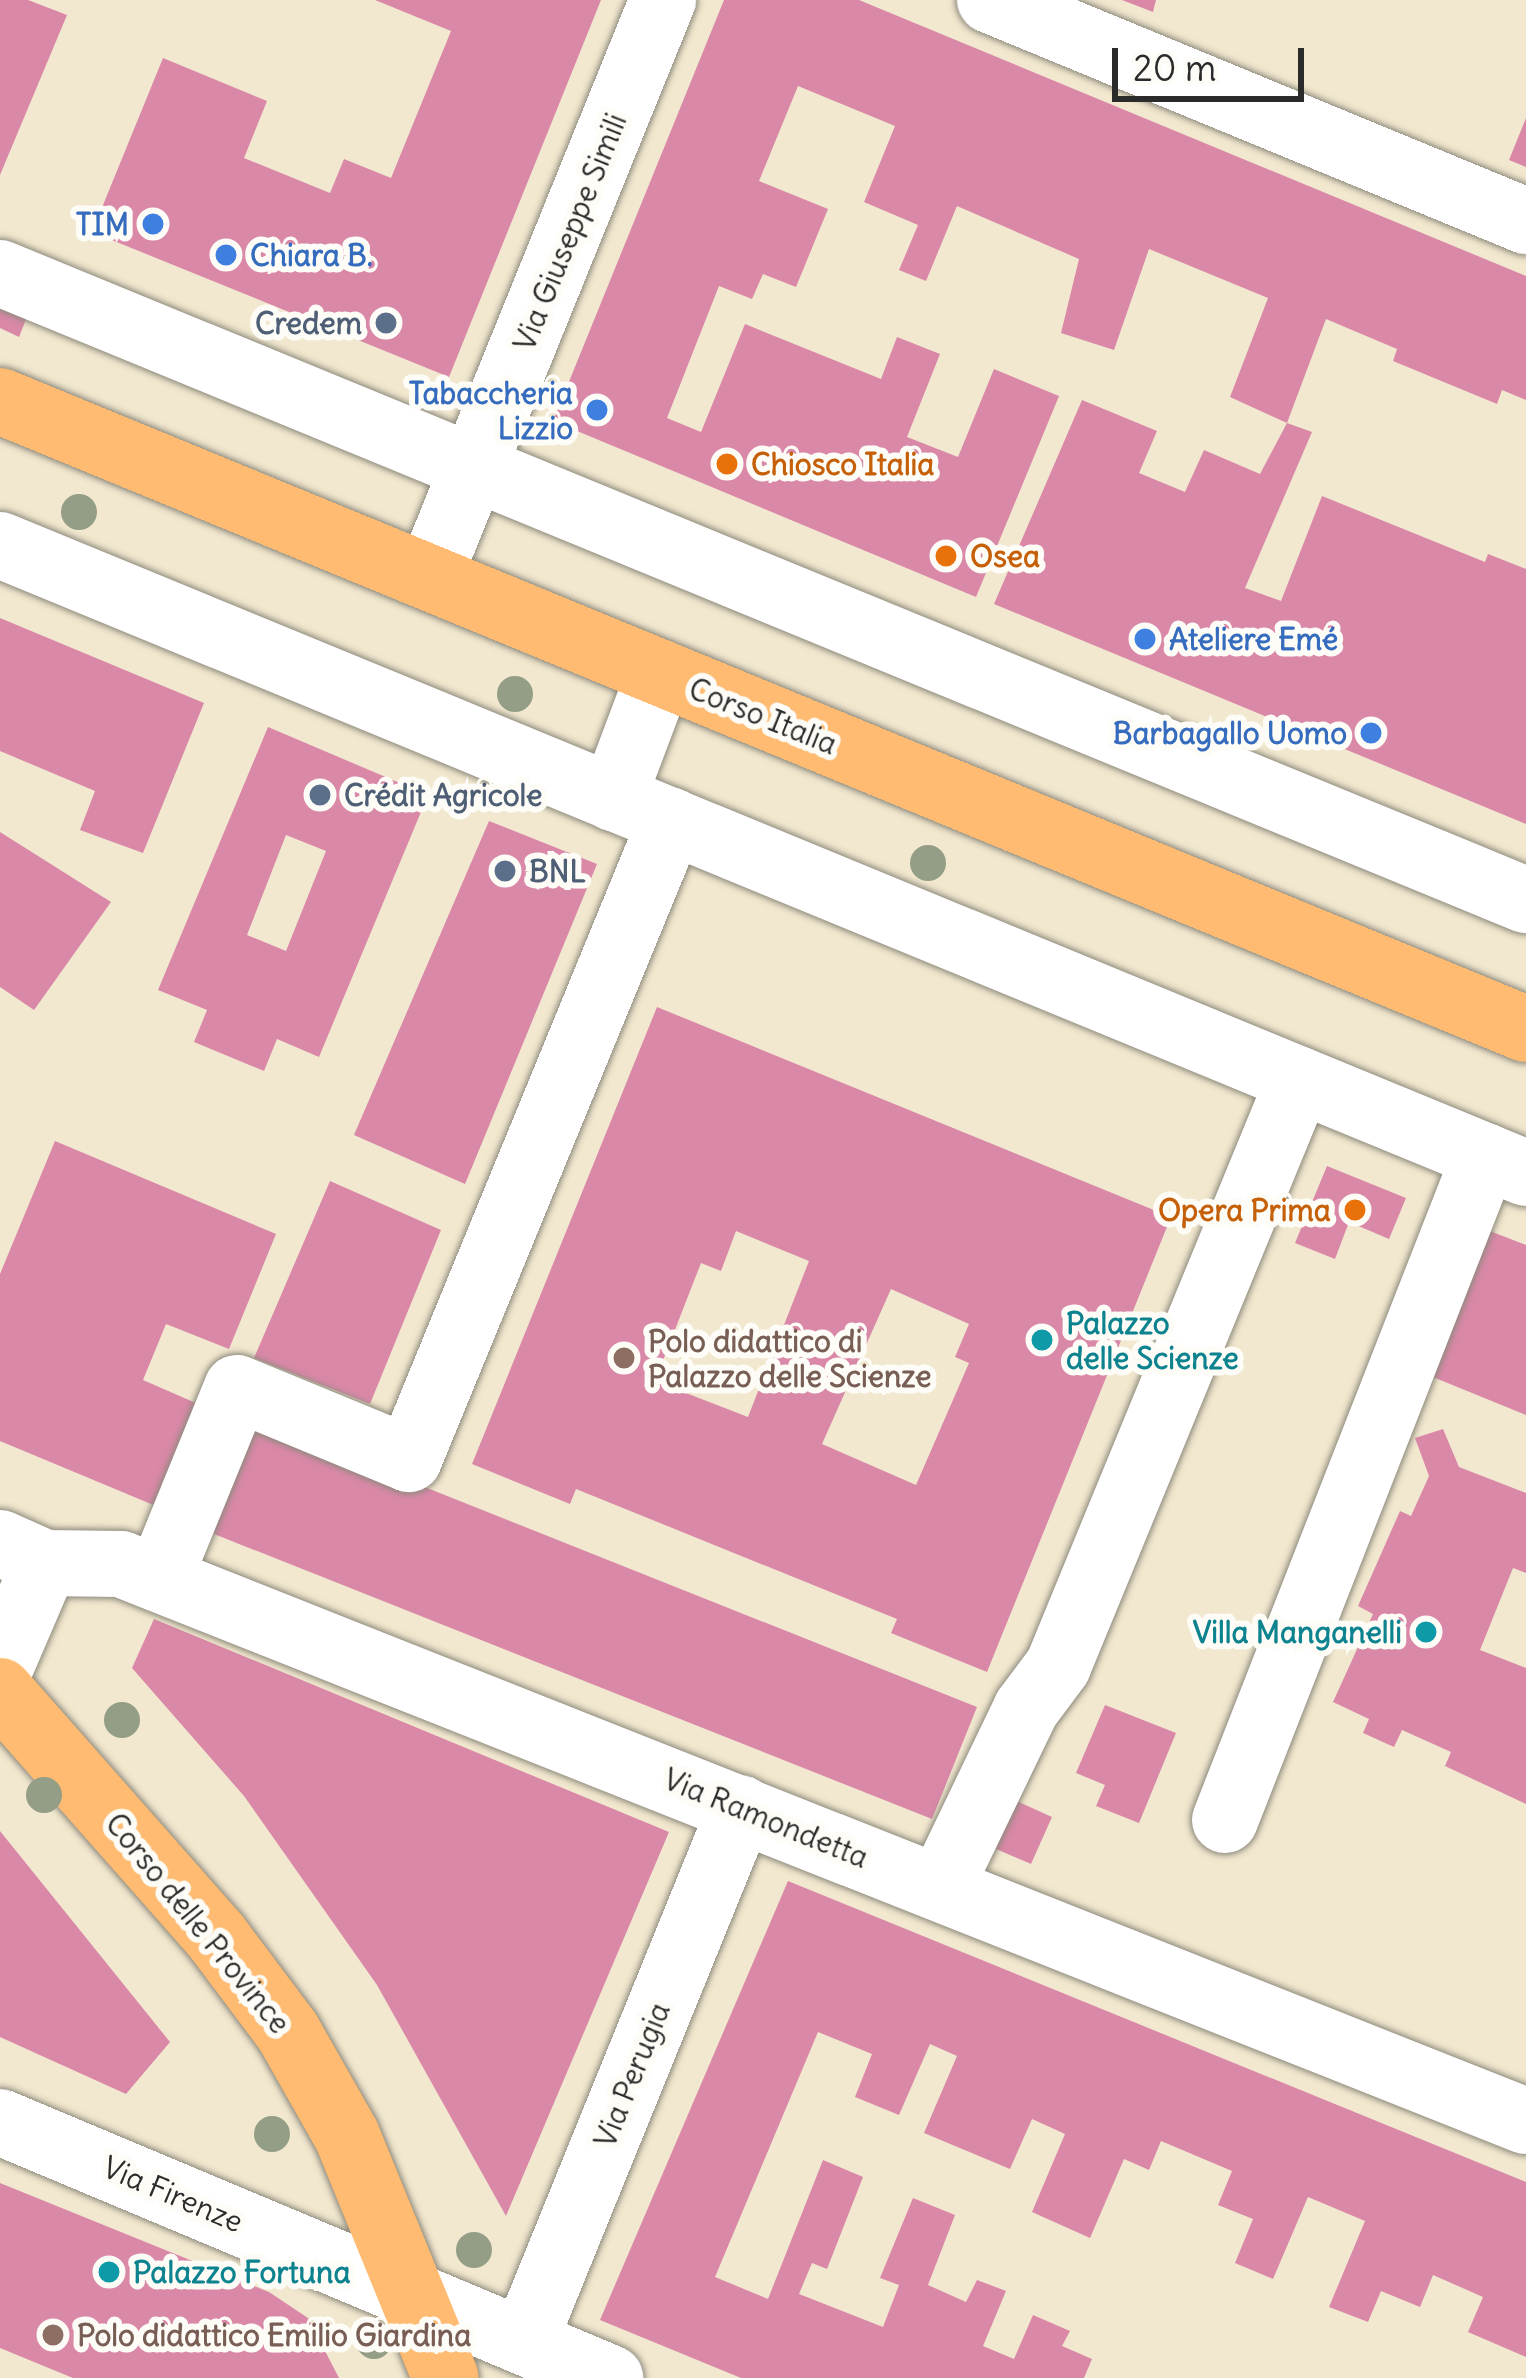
<!DOCTYPE html>
<meta charset="utf-8">
<style>
body{margin:0}
#map{position:relative;width:1526px;height:2378px;overflow:hidden;background:#f2e8cf;font-family:Delius,sans-serif}
div>[style]{position:absolute}
.building>*{inset:0;background:#da88a8}
.roads{filter:drop-shadow(0 0 3px #8e8a7d) drop-shadow(0 0 3px #8e8a7d)}
.minor>*{height:66px;margin:-33px;padding:0 33px;transform-origin:33px;border-radius:33px;background:#fff}
.major>*{height:66px;margin:-33px;padding:0 33px;transform-origin:33px;border-radius:33px;background:#febb71}
.trees>*{width:36px;height:36px;margin:-18px;border-radius:50%;background:#949d86}
.dots>*{width:33px;height:33px;translate:-50% -50%;box-sizing:border-box;border:6px solid #fdfcf7;border-radius:50%}
span{translate:-50% -50%;white-space:nowrap;text-align:center;line-height:1.15;-webkit-text-stroke:12px #fdfcf7;paint-order:stroke}
.shop-label{font-size:30px;color:#366cbe;font-weight:700}
.right{translate:-100% -50%;text-align:right}
.left{translate:0 -50%;text-align:left}
.street-label{font-size:30px;color:#2b2b2b}
.service-label{font-size:30px;color:#4e5e75;font-weight:700}
.food-label{font-size:30px;color:#c56008;font-weight:700}
.culture-label{font-size:30px;color:#0d838f;font-weight:700}
.education-label{font-size:30px;color:#785e54;font-weight:700}
.scale{position:absolute;left:1112px;top:48px;width:192px;height:54px;box-sizing:border-box;border:6px solid #2b2b2b;border-top:0;padding-left:15px;font-size:36px;line-height:42px;white-space:nowrap;color:#2b2b2b;-webkit-text-stroke:9px #fdfcf7;paint-order:stroke}
</style>
<div id="map">
<div class="building">
<i style="clip-path:polygon(0 0,28px 0,67px 15px,0 175px)"></i>
<i style="clip-path:polygon(375px 0,601px 0,449px 377px,92px 232px,163px 58px,267px 101px,244px 158px,330px 193px,344px 159px,391px 178px,451px 31px)"></i>
<i style="clip-path:polygon(724px 0,859px 0,1526px 276px,1526px 400px,1502px 390px,1497px 404px,1393px 361px,1397px 349px,1326px 319px,1287px 423px,1312px 432px,1245px 588px,1281px 601px,1322px 496px,1485px 562px,1488px 554px,1526px 569px,1526px 824px,994px 604px,1082px 400px,1157px 431px,1139px 473px,1185px 492px,1204px 450px,1260px 474px,1287px 423px,1230px 397px,1268px 298px,1149px 249px,1114px 350px,1061px 333px,1079px 259px,957px 206px,926px 281px,899px 270px,918px 225px,864px 202px,895px 126px,798px 86px,759px 181px,828px 209px,796px 287px,763px 274px,752px 299px,719px 286px,667px 418px,701px 432px,745px 324px,881px 379px,897px 337px,940px 354px,907px 437px,958px 457px,994px 369px,1059px 396px,976px 597px,553px 421px)"></i>
<i style="clip-path:polygon(1122px 0,1156px 0,1153px 12px)"></i>
<i style="clip-path:polygon(1526px 118px,1526px 167px,1509px 160px)"></i>
<i style="clip-path:polygon(0 306px,27px 317px,19px 337px,0 328px)"></i>
<i style="clip-path:polygon(0 618px,204px 703px,143px 853px,80px 830px,95px 791px,0 751px)"></i>
<i style="clip-path:polygon(evenodd,268px 727px,428px 795px,319px 1057px,277px 1039px,264px 1071px,194px 1042px,207px 1010px,158px 990px,268px 727px,286px 835px,326px 851px,286px 951px,247px 935px,286px 835px)"></i>
<i style="clip-path:polygon(489px 821px,597px 864px,465px 1184px,354px 1135px)"></i>
<i style="clip-path:polygon(0 832px,111px 902px,34px 1010px,0 987px)"></i>
<i style="clip-path:polygon(evenodd,657px 1007px,1171px 1217px,987px 1672px,891px 1633px,897px 1619px,576px 1489px,570px 1504px,472px 1464px,657px 1007px,736px 1231px,809px 1261px,748px 1417px,655px 1381px,701px 1263px,721px 1271px,736px 1231px,657px 1007px,891px 1289px,969px 1324px,955px 1357px,969px 1363px,916px 1485px,822px 1444px,891px 1289px)"></i>
<i style="clip-path:polygon(55px 1141px,276px 1234px,229px 1349px,166px 1324px,143px 1380px,205px 1407px,163px 1509px,0 1441px,0 1274px)"></i>
<i style="clip-path:polygon(1327px 1166px,1406px 1198px,1389px 1239px,1349px 1222px,1335px 1259px,1295px 1243px)"></i>
<i style="clip-path:polygon(330px 1181px,441px 1230px,370px 1404px,254px 1358px)"></i>
<i style="clip-path:polygon(1482px 1228px,1526px 1245px,1526px 1415px,1423px 1373px)"></i>
<i style="clip-path:polygon(254px 1419px,977px 1707px,932px 1819px,209px 1532px)"></i>
<i style="clip-path:polygon(1443px 1429px,1459px 1467px,1526px 1493px,1526px 1573px,1513px 1568px,1480px 1650px,1526px 1668px,1526px 1804px,1445px 1766px,1451px 1752px,1402px 1730px,1394px 1747px,1363px 1733px,1369px 1719px,1333px 1702px,1373px 1614px,1358px 1606px,1400px 1511px,1411px 1516px,1429px 1476px,1415px 1438px)"></i>
<i style="clip-path:polygon(154px 1619px,669px 1832px,506px 2216px,377px 1985px,244px 1796px,132px 1668px)"></i>
<i style="clip-path:polygon(1105px 1705px,1176px 1733px,1139px 1823px,1096px 1806px,1105px 1785px,1076px 1773px)"></i>
<i style="clip-path:polygon(1008px 1797px,1052px 1817px,1031px 1864px,987px 1845px)"></i>
<i style="clip-path:polygon(0 1831px,170px 2042px,126px 2094px,0 2037px)"></i>
<i style="clip-path:polygon(788px 1881px,1526px 2182px,1526px 2357px,1468px 2332px,1483px 2297px,1433px 2275px,1420px 2307px,1381px 2291px,1368px 2322px,1329px 2307px,1365px 2221px,1308px 2197px,1273px 2279px,1235px 2263px,1253px 2219px,1218px 2205px,1232px 2171px,1161px 2141px,1149px 2170px,1124px 2159px,1090px 2238px,1032px 2212px,1065px 2134px,1032px 2119px,1010px 2169px,924px 2133px,957px 2056px,930px 2044px,899px 2115px,855px 2097px,872px 2054px,818px 2032px,715px 2277px,768px 2299px,823px 2160px,863px 2177px,827px 2269px,812px 2263px,799px 2294px,883px 2327px,899px 2285px,880px 2278px,913px 2198px,955px 2215px,928px 2285px,966px 2302px,977px 2280px,1006px 2291px,983px 2346px,1014px 2359px,1033px 2315px,1070px 2331px,1062px 2346px,1092px 2359px,1084px 2378px,741px 2378px,600px 2320px)"></i>
<i style="clip-path:polygon(0 2183px,269px 2292px,308px 2318px,339px 2378px,73px 2378px,0 2348px)"></i>
</div>
<div class="roads">
<div class="minor">
<i style="left:990px;top:0;width:580px;rotate:22.41deg"></i>
<i style="left:0;top:273px;width:1650px;rotate:22.34deg"></i>
<i style="left:0;top:545px;width:1650px;rotate:22.37deg"></i>
<i style="left:429px;top:577px;width:623px;rotate:-67.93deg"></i>
<i style="left:613px;top:798px;width:134px;rotate:-69.4deg"></i>
<i style="left:0;top:1543px;width:49px;rotate:24deg"></i>
<i style="left:45px;top:1563px;width:76px;rotate:0.8deg"></i>
<i style="left:121px;top:1564px;width:1511px;rotate:21.63deg"></i>
<i style="left:159px;top:1579px;width:206px;rotate:-67.8deg"></i>
<i style="left:237px;top:1388px;width:186px;rotate:22.4deg"></i>
<i style="left:409px;top:1459px;width:690px;rotate:-67.67deg"></i>
<i style="left:0;top:1668px;width:114px;rotate:-66.8deg"></i>
<i style="left:1225px;top:1820px;width:713px;rotate:-68.62deg"></i>
<i style="left:940px;top:1888px;width:199px;rotate:-64.3deg"></i>
<i style="left:1026px;top:1709px;width:54px;rotate:-53.3deg"></i>
<i style="left:1058px;top:1666px;width:634px;rotate:-67.64deg"></i>
<i style="left:0;top:2122px;width:662px;rotate:22.77deg"></i>
<i style="left:524px;top:2342px;width:576px;rotate:-67.88deg"></i>
</div>
<div class="major">
<i style="left:0;top:401px;width:1650px;rotate:22.37deg"></i>
<i style="left:0;top:1691px;width:327px;rotate:48.6deg"></i>
<i style="left:216px;top:1936px;width:120px;rotate:53.1deg"></i>
<i style="left:288px;top:2032px;width:120px;rotate:60.4deg"></i>
<i style="left:347px;top:2136px;width:261px;rotate:67.8deg"></i>
</div>
</div>
<div class="trees">
<i style="left:79px;top:512px"></i>
<i style="left:515px;top:694px"></i>
<i style="left:928px;top:863px"></i>
<i style="left:122px;top:1720px"></i>
<i style="left:44px;top:1795px"></i>
<i style="left:272px;top:2134px"></i>
<i style="left:474px;top:2250px"></i>
<i style="left:374px;top:2341px"></i>
</div>
<div class="dots">
<i style="left:153px;top:224px;background:#3f7fe0"></i>
<i style="left:226px;top:255px;background:#3f7fe0"></i>
<i style="left:386px;top:323px;background:#5c6f8a"></i>
<i style="left:597px;top:410px;background:#3f7fe0"></i>
<i style="left:727px;top:464px;background:#e8710a"></i>
<i style="left:946px;top:556px;background:#e8710a"></i>
<i style="left:1145px;top:639px;background:#3f7fe0"></i>
<i style="left:1371px;top:733px;background:#3f7fe0"></i>
<i style="left:320px;top:795px;background:#5c6f8a"></i>
<i style="left:505px;top:871px;background:#5c6f8a"></i>
<i style="left:1355px;top:1210px;background:#e8710a"></i>
<i style="left:1042px;top:1340px;background:#0f9aa8"></i>
<i style="left:624px;top:1358px;background:#8d6e63"></i>
<i style="left:1426px;top:1632px;background:#0f9aa8"></i>
<i style="left:109px;top:2272px;background:#0f9aa8"></i>
<i style="left:53px;top:2335px;background:#8d6e63"></i>
</div>
<div class="shop-label">
<span class="right" style="left:129px;top:224px">TIM</span>
<span class="left" style="left:250px;top:255px">Chiara B.</span>
<span class="right" style="left:573px;top:410px">Tabaccheria<br>Lizzio</span>
<span class="left" style="left:1169px;top:639px">Ateliere Emé</span>
<span class="right" style="left:1347px;top:733px">Barbagallo Uomo</span>
</div>
<div class="street-label">
<span style="left:570px;top:232px;rotate:-68deg">Via Giuseppe Simili</span>
<span style="left:763px;top:716px;rotate:22deg">Corso Italia</span>
<span style="left:766px;top:1818px;rotate:22deg">Via Ramondetta</span>
<span style="left:198px;top:1923px;rotate:51deg">Corso delle Province</span>
<span style="left:632px;top:2075px;rotate:-68deg">Via Perugia</span>
<span style="left:173px;top:2194px;rotate:23deg">Via Firenze</span>
</div>
<div class="service-label">
<span class="right" style="left:362px;top:323px">Credem</span>
<span class="left" style="left:344px;top:795px">Crédit Agricole</span>
<span class="left" style="left:529px;top:871px">BNL</span>
</div>
<div class="food-label">
<span class="left" style="left:751px;top:464px">Chiosco Italia</span>
<span class="left" style="left:970px;top:556px">Osea</span>
<span class="right" style="left:1331px;top:1210px">Opera Prima</span>
</div>
<div class="culture-label">
<span class="left" style="left:1066px;top:1340px">Palazzo<br>delle Scienze</span>
<span class="right" style="left:1402px;top:1632px">Villa Manganelli</span>
<span class="left" style="left:133px;top:2272px">Palazzo Fortuna</span>
</div>
<div class="education-label">
<span class="left" style="left:648px;top:1358px">Polo didattico di<br>Palazzo delle Scienze</span>
<span class="left" style="left:77px;top:2335px">Polo didattico Emilio Giardina</span>
</div>
<div class="scale">20 m</div>
</div>
